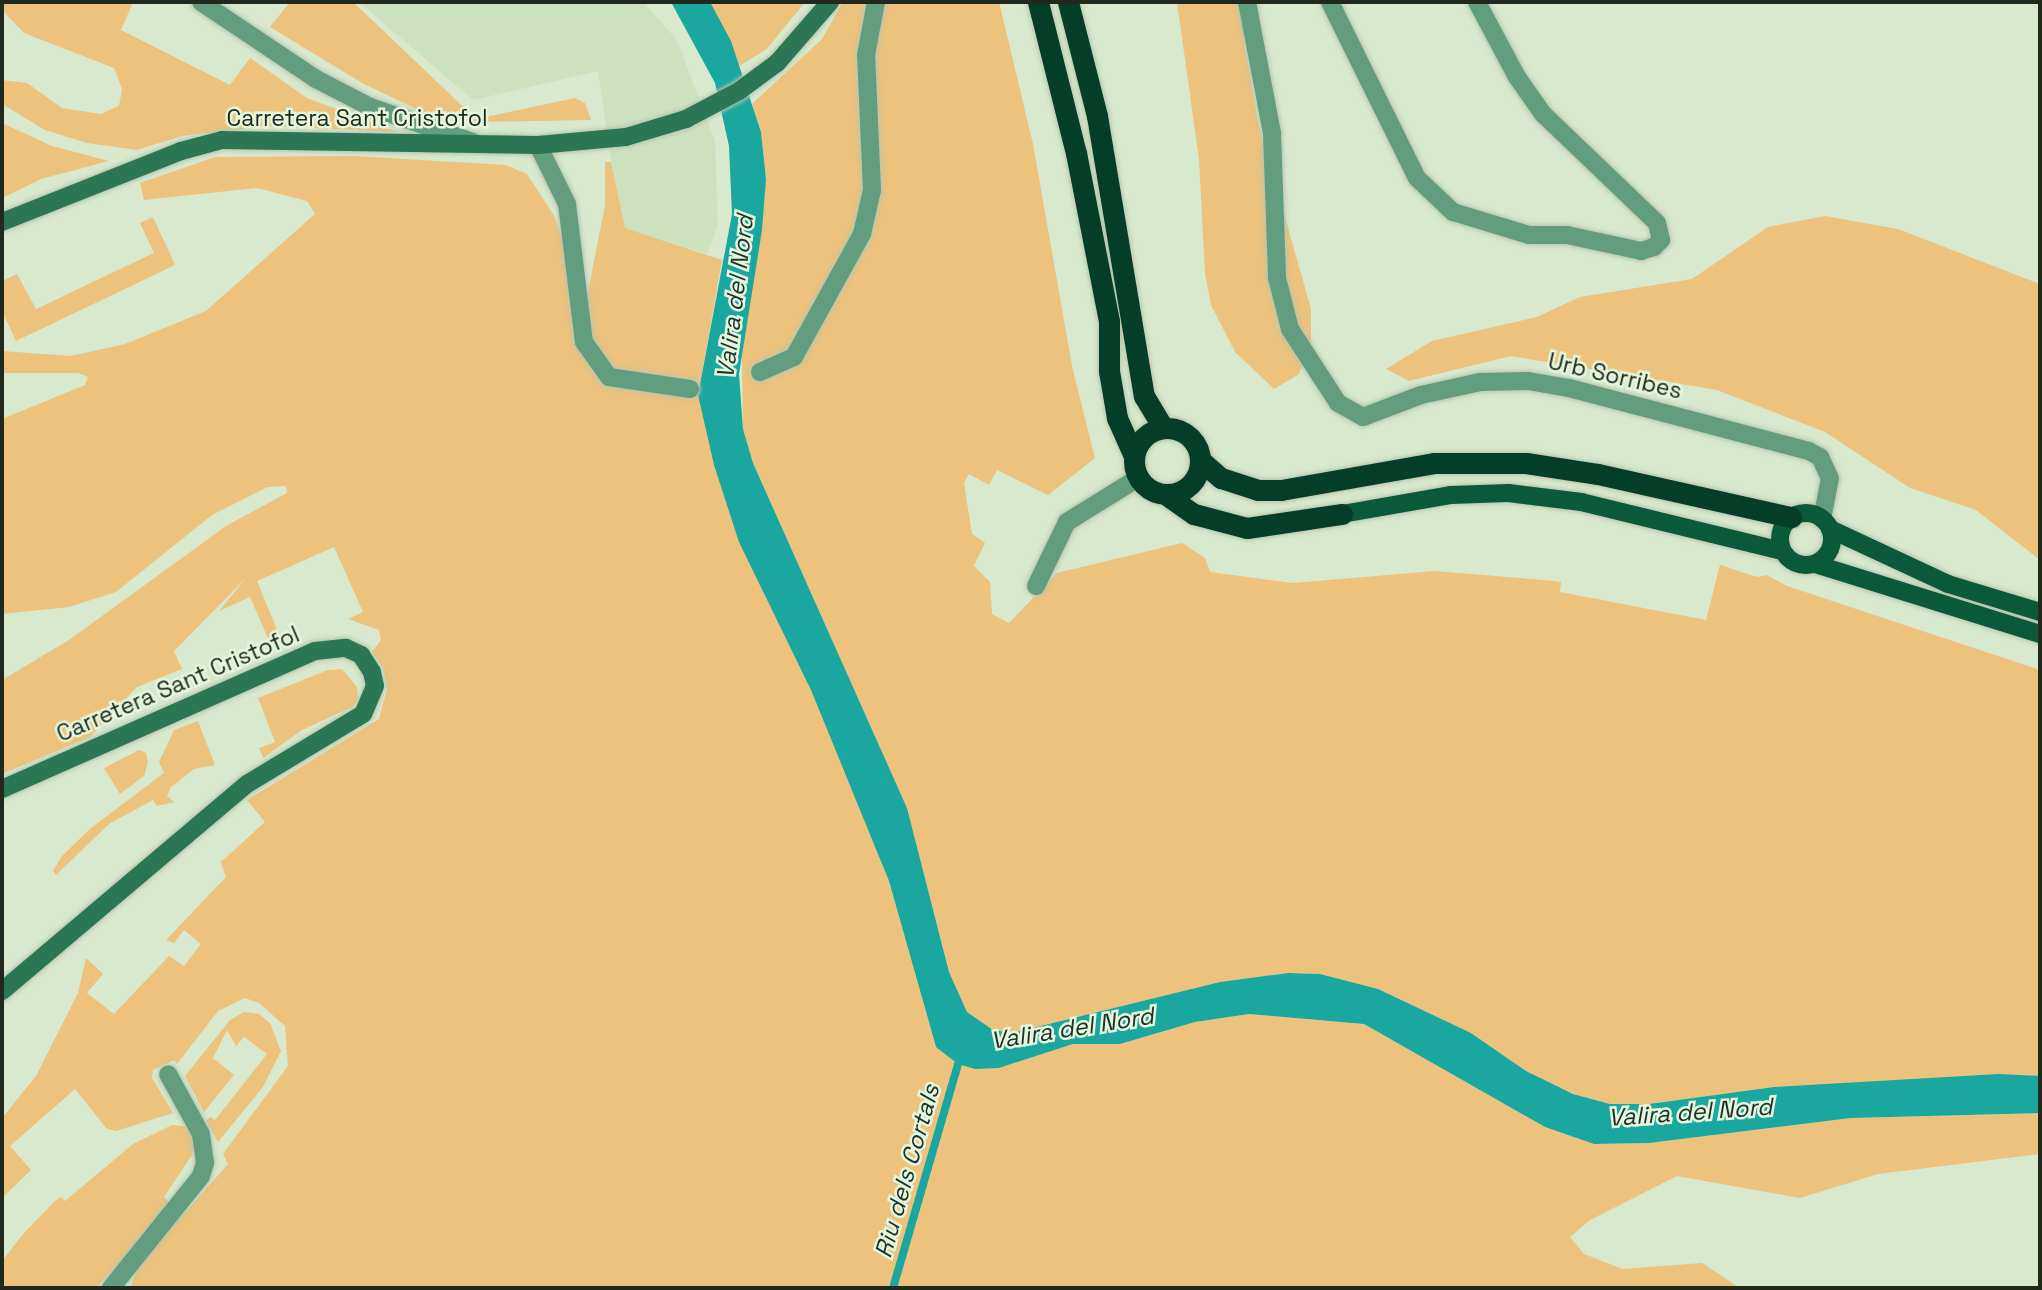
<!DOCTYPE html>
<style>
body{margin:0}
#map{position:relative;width:2042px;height:1290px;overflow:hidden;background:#d8e9ce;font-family:"Space Grotesk",sans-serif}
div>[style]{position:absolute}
.built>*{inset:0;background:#cce2bf}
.green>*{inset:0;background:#ecc27d}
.water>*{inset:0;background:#19a79f}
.stream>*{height:8px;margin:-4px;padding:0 4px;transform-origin:4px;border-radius:4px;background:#19a79f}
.roads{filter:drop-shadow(0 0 2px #b7c6ae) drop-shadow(0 0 2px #b7c6ae)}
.street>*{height:18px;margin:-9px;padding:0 9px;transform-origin:9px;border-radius:9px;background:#639d80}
.secondary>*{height:18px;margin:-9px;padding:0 9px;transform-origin:9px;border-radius:9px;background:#2b7755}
.primary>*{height:18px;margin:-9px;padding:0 9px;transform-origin:9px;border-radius:9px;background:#0b593b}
.primary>.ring{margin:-9px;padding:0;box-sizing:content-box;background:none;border:18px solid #0b593b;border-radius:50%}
.highway>*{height:21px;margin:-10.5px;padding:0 10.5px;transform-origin:10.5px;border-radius:10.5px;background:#053e28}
.highway>.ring{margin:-10.5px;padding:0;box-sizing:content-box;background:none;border:21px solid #053e28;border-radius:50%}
span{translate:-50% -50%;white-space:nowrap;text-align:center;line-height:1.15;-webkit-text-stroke:5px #e5f7db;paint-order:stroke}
.street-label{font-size:23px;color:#21281e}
.water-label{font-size:24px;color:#1c312f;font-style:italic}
.frame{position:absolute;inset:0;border:4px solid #21281e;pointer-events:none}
</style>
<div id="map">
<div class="built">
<i style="clip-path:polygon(359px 2px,643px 2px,677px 40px,715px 141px,718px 226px,707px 254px,621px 227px,598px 71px,473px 100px)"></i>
</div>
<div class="green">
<i style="clip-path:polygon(2px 2px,133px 2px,121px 30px,230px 85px,250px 58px,307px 98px,398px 132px,266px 126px,182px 136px,137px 150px,87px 143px,45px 130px,2px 104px,2px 80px,27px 83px,62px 108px,101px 114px,119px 106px,122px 89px,114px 68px,24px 33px,2px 10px)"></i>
<i style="clip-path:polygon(290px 2px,353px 2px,476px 119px,575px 98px,585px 103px,591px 120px,471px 122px,429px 115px,362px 83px,270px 27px)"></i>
<i style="clip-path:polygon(710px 2px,805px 2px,767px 49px,739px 66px)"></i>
<i style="clip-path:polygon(843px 2px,999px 2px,1033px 144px,1072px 366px,1095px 458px,1048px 495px,997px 470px,989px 485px,969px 474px,964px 483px,972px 534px,985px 543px,974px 566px,990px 582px,992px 614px,1009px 623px,1057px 573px,1182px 543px,1205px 558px,1210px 572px,1293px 583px,1435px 571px,1555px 581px,1561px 582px,1560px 592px,1706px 620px,1720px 565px,1757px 577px,1767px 575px,1787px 586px,2040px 670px,2040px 1076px,1774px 1087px,1649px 1104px,1610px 1104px,1573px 1094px,1526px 1071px,1471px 1033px,1378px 989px,1320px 974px,1288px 973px,1220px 982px,1012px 1033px,993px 1030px,967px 1012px,949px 972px,907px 808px,753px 463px,743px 429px,742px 354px,766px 179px,761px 132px,752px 104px,822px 39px)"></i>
<i style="clip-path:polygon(1177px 2px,1245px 2px,1244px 40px,1258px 122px,1311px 309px,1311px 342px,1299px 374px,1274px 389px,1235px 352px,1211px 305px,1205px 273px,1199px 159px)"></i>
<i style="clip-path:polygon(2px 123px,52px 146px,109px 161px,41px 179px,2px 198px)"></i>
<i style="clip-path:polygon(354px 156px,506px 165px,527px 174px,553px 214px,587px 297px,605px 205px,605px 162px,611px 162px,625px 228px,722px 260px,698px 395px,889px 881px,936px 1047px,999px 1068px,1073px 1044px,1120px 1044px,1195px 1022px,1249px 1014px,1364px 1024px,1545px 1127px,1594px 1144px,1649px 1143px,1851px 1118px,2040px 1113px,2040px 1154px,1878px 1174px,1800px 1198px,1677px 1176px,1590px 1220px,1570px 1237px,1584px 1254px,1623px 1269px,1702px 1263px,1740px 1288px,130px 1288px,139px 1264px,116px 1267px,96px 1288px,2px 1288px,2px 1261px,23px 1234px,55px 1201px,61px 1197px,65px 1201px,133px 1144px,172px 1125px,189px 1127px,195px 1138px,192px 1155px,164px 1197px,182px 1216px,228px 1164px,223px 1154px,288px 1066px,285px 1026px,259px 1003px,245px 998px,218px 1011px,177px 1064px,174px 1060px,153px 1070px,152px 1078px,173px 1113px,116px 1131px,107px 1129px,75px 1089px,10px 1146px,31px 1170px,2px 1198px,2px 1118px,36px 1076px,78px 993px,86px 958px,103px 974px,87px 993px,114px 1014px,169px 956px,184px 966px,201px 944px,184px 930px,174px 943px,166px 940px,226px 877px,221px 862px,265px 822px,247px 800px,379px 719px,387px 689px,383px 668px,372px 652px,381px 640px,379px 630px,348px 619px,363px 612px,334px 547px,257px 581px,282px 642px,272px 647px,250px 597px,219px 611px,246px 578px,174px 651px,182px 669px,137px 687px,90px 737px,2px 774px,2px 680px,69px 640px,226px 526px,287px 493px,286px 486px,268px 487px,212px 515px,116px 592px,69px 607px,2px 614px,2px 419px,85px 385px,88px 377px,78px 373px,2px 373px,2px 351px,71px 356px,125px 344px,206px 311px,315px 214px,307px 201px,257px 188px,144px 200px,140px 183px,215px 157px)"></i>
<i style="clip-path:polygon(1825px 216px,1898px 229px,2040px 284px,2040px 560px,1976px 510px,1910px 488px,1825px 432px,1717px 390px,1511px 356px,1409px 381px,1386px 369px,1432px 341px,1537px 317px,1580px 297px,1692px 279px,1768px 227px)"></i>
<i style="clip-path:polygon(153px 217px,175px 265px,16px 341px,2px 311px,2px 281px,17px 274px,36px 309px,154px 253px,140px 223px)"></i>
<i style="clip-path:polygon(342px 669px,357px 687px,358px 700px,352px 707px,302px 730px,263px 758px,259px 748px,275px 742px,258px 698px,328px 670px)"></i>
<i style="clip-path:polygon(198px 721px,215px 765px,194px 769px,171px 787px,167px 796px,174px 802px,157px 806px,153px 800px,109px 824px,56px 875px,53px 871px,62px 856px,91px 828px,164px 773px,159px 762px,174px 730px)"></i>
<i style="clip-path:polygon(139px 750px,146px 753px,148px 762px,144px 776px,120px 794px,104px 768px)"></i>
<i style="clip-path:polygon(244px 1012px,259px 1014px,270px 1023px,281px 1051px,263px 1087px,218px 1142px,206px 1121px,210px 1117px,215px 1120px,267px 1054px,244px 1037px,236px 1046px,227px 1030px,213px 1058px,234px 1075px,204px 1112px,185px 1076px,230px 1020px)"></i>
</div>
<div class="water">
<i style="clip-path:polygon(671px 2px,710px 2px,731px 41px,761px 132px,766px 179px,762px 230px,739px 374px,743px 429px,753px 463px,907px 808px,949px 972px,967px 1012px,993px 1030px,1012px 1033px,1220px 982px,1288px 973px,1320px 974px,1378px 989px,1471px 1033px,1526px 1071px,1573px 1094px,1610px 1104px,1649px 1104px,1774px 1087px,1999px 1074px,2040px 1076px,2040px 1113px,1851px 1118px,1649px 1143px,1594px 1144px,1545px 1127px,1364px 1024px,1249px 1014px,1195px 1022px,1120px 1044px,1073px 1044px,999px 1068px,975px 1069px,958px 1064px,936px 1047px,889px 881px,811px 690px,739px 542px,714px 465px,698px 395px,732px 214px,729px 146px,715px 83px)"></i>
</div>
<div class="stream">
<i style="left:893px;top:1288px;width:233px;rotate:-73.8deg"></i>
</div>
<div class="roads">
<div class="street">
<i style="left:201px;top:2px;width:138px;rotate:33.8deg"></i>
<i style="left:316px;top:79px;width:61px;rotate:27.4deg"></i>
<i style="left:370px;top:107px;width:109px;rotate:18.8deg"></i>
<i style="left:1247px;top:2px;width:133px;rotate:79.2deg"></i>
<i style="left:1272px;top:133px;width:145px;rotate:88deg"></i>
<i style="left:1277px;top:278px;width:53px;rotate:75.7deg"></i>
<i style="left:1290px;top:329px;width:88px;rotate:57deg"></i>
<i style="left:1338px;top:403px;width:29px;rotate:29deg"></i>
<i style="left:1363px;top:417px;width:62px;rotate:-20.8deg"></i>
<i style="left:1421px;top:395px;width:60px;rotate:-12.4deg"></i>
<i style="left:1480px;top:382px;width:48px;rotate:-1.2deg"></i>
<i style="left:1528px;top:381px;width:42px;rotate:9.7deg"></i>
<i style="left:1569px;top:388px;width:248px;rotate:14.7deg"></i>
<i style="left:1809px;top:451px;width:13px;rotate:29deg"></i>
<i style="left:1820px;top:457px;width:23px;rotate:65deg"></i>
<i style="left:1830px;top:478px;width:42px;rotate:101deg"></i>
<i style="left:1330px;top:2px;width:196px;rotate:63.7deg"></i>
<i style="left:1417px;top:178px;width:50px;rotate:43.4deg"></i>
<i style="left:1453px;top:212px;width:79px;rotate:16.8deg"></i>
<i style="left:1529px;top:235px;width:38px"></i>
<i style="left:1567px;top:235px;width:76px;rotate:12.2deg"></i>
<i style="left:1641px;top:251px;width:14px;rotate:-17deg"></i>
<i style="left:1654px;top:247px;width:10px;rotate:-45deg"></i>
<i style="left:1661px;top:240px;width:17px;rotate:-103deg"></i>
<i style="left:1657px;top:223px;width:158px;rotate:-136.3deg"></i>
<i style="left:1543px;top:114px;width:45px;rotate:-125.1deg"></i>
<i style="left:1517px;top:77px;width:85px;rotate:-118.1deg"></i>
<i style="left:538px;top:145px;width:66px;rotate:63.8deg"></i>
<i style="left:567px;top:204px;width:139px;rotate:83deg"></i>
<i style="left:584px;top:342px;width:43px;rotate:54.5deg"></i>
<i style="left:609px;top:377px;width:82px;rotate:8.4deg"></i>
<i style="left:760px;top:372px;width:37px;rotate:-24deg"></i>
<i style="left:794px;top:357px;width:141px;rotate:-61.1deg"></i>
<i style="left:862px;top:234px;width:45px;rotate:-77.2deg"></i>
<i style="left:872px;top:190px;width:135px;rotate:-92.5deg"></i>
<i style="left:866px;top:55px;width:54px;rotate:-79.3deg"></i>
<i style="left:1036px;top:586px;width:71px;rotate:-64.2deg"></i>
<i style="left:1067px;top:522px;width:84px;rotate:-31.8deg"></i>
<i style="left:111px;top:1288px;width:144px;rotate:-51.2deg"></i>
<i style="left:201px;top:1176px;width:14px;rotate:-73deg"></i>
<i style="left:205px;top:1163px;width:29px;rotate:-98deg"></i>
<i style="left:201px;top:1134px;width:68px;rotate:-118.8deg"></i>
</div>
<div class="secondary">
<i style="left:2px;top:222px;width:193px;rotate:-21.6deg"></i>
<i style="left:181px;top:151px;width:42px;rotate:-15deg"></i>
<i style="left:222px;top:140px;width:316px;rotate:0.9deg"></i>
<i style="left:538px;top:145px;width:88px;rotate:-5.2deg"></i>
<i style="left:626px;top:137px;width:63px;rotate:-16.7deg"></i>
<i style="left:686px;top:119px;width:60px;rotate:-27.8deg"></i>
<i style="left:739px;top:91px;width:47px;rotate:-36.4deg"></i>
<i style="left:777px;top:63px;width:81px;rotate:-49deg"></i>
<i style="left:2px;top:789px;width:342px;rotate:-23.8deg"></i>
<i style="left:315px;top:651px;width:31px;rotate:-6deg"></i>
<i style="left:346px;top:648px;width:17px;rotate:25deg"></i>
<i style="left:361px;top:655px;width:20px;rotate:57deg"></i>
<i style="left:372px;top:672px;width:14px;rotate:78deg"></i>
<i style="left:375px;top:686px;width:30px;rotate:113deg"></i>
<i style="left:363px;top:714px;width:135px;rotate:148.9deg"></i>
<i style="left:247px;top:784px;width:321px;rotate:139.8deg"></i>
</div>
<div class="primary">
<i class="ring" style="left:1780px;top:513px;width:34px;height:34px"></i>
<i style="left:1342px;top:514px;width:111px;rotate:-9.9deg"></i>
<i style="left:1451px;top:495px;width:57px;rotate:-2deg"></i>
<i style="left:1508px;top:493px;width:74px;rotate:7deg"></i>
<i style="left:1581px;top:502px;width:207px;rotate:13.7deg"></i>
<i style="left:1830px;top:529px;width:130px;rotate:25deg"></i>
<i style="left:1948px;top:584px;width:96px;rotate:16.9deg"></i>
<i style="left:1815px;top:564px;width:236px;rotate:17.3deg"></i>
</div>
<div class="highway">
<i style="left:1038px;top:2px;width:156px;rotate:75.9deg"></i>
<i style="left:1076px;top:153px;width:171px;rotate:78.9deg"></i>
<i style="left:1109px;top:321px;width:50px;rotate:90deg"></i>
<i style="left:1109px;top:371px;width:48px;rotate:80.3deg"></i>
<i style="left:1117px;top:418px;width:42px;rotate:65.9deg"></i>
<i style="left:1068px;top:2px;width:118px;rotate:75.7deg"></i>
<i style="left:1097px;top:116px;width:284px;rotate:80.5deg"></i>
<i style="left:1144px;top:396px;width:37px;rotate:59deg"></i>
<i class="ring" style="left:1134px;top:428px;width:45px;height:45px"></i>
<i style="left:1200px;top:460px;width:28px;rotate:41deg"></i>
<i style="left:1221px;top:478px;width:39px;rotate:18deg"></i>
<i style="left:1258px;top:490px;width:23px"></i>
<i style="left:1281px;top:490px;width:155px;rotate:-10deg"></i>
<i style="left:1434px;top:463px;width:92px"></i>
<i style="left:1526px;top:463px;width:73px;rotate:8.7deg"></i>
<i style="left:1598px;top:474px;width:198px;rotate:12.6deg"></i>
<i style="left:1165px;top:494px;width:35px;rotate:35deg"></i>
<i style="left:1194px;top:514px;width:55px;rotate:14.8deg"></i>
<i style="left:1247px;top:528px;width:96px;rotate:-8.4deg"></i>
</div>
</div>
<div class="street-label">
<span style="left:357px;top:118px">Carretera Sant Cristofol</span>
<span style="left:1615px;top:376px;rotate:13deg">Urb Sorribes</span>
<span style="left:178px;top:684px;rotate:-23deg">Carretera Sant Cristofol</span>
</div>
<div class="water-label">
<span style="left:735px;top:297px;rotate:-83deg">Valira del Nord</span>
<span style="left:1072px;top:1028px;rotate:-9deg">Valira del Nord</span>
<span style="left:1690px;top:1112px;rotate:-4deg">Valira del Nord</span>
<span style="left:907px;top:1171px;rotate:-74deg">Riu dels Cortals</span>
</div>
<div class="frame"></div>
</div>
